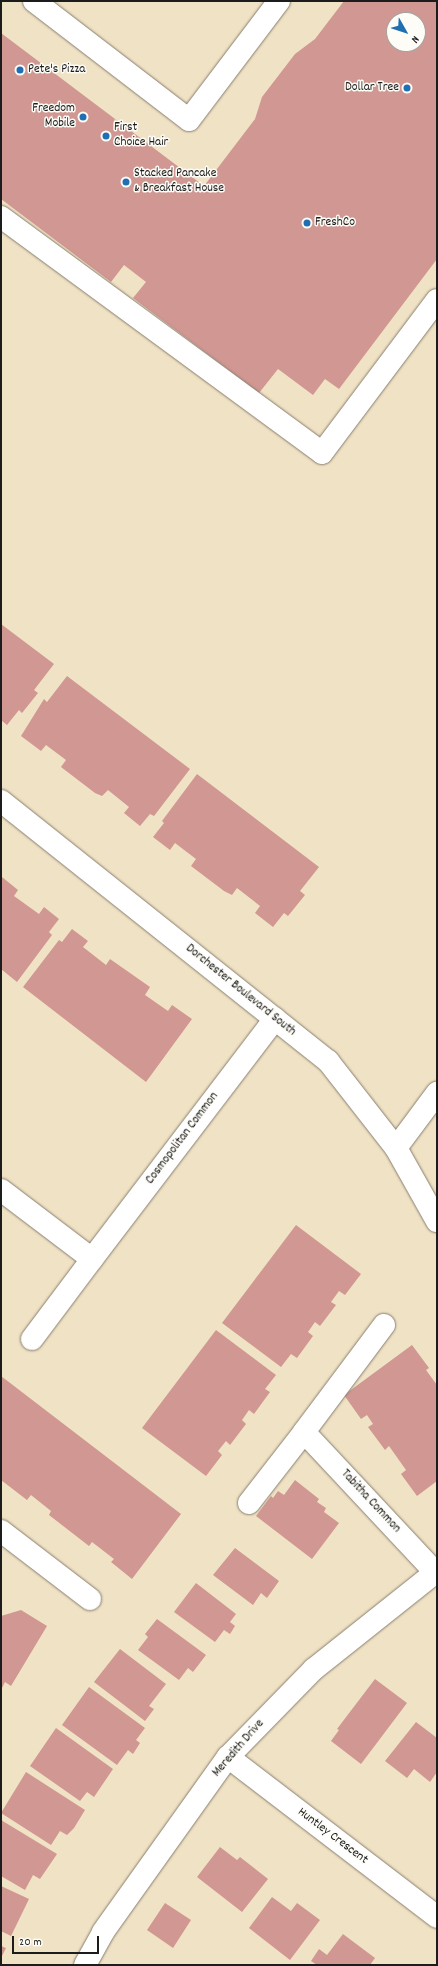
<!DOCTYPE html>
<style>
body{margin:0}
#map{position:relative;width:438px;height:1966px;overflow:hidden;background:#f0e2c4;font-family:Dekko,sans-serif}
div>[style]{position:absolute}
.building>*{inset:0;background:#d19792}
.roads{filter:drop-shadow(0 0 1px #867f70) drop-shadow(0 0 1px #867f70)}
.minor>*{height:22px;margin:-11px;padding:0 11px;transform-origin:11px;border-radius:11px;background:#fff}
.dots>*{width:11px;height:11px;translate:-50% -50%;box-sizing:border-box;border:2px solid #fdfcf7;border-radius:50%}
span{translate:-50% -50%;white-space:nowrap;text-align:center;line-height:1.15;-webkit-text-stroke:3px #fdfcf7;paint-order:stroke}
.poi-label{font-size:13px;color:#1c1c1c}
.left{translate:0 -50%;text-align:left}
.right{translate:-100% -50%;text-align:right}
.street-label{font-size:13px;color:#1c1c1c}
.frame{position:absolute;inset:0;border:2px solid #1c1c1c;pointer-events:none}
.north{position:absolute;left:386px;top:12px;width:40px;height:40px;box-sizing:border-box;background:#fdfcf7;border:1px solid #a3a29f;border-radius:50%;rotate:129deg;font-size:11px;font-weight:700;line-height:16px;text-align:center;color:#1c1c1c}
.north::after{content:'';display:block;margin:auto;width:14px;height:18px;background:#1f6fb2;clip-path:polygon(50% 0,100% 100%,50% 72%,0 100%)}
.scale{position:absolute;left:12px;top:1936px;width:87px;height:18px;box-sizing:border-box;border:2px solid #1c1c1c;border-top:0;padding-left:5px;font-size:12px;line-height:14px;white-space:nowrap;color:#1c1c1c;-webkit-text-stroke:3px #fdfcf7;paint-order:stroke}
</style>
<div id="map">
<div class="building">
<i style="clip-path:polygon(evenodd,344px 1px,437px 1px,437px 259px,339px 389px,325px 379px,313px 395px,278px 369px,259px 393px,133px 298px,146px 282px,124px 265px,111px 282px,1px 199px,1px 33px,204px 186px,255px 119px,262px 97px,295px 54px,315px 39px,344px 1px,394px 20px,418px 20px,418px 44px,394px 44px,394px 20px)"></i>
<i style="clip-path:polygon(1px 624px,54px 664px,34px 690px,38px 693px,22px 713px,19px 710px,7px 725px,1px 720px)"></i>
<i style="clip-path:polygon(67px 676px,190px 769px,154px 816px,150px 814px,140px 826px,124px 813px,129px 807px,108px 790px,102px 796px,95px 793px,61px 767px,66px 760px,46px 745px,41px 751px,21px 736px,44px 699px,47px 702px)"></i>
<i style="clip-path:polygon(197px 774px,319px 867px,300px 891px,305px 895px,288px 916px,284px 913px,273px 927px,255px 913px,260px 906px,237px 888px,232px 895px,224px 891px,191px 866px,196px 859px,175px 843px,170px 850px,153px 837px,164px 823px,162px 821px)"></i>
<i style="clip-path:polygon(2px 877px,18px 890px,14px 896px,39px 914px,44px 907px,59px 919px,49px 932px,52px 935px,17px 982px,1px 969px)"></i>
<i style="clip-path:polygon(72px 929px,88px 941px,83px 947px,106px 965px,110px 959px,150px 987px,145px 995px,168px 1011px,172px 1005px,192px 1019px,146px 1082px,23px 987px,59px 940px,62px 942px)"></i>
<i style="clip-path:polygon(296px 1225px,361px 1274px,345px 1295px,339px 1291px,331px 1302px,336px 1305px,320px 1326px,315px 1322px,308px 1332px,313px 1336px,297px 1358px,291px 1354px,281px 1367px,222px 1323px)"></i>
<i style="clip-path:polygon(216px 1330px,276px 1375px,265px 1389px,270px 1392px,254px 1414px,249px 1410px,242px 1420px,246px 1424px,230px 1445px,226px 1441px,218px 1451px,222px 1455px,206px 1476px,142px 1428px)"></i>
<i style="clip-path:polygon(412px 1345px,429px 1368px,426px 1370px,437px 1385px,437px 1481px,417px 1496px,401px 1474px,406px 1470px,389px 1446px,385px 1450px,368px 1427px,373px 1424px,367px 1415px,361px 1419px,344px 1395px)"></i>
<i style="clip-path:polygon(1px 1376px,181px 1514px,132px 1579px,111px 1562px,114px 1559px,92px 1542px,89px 1546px,49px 1515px,51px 1511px,31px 1495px,27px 1500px,1px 1480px)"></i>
<i style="clip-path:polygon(295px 1480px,319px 1499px,317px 1502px,326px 1508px,324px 1512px,339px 1523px,312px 1559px,256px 1516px,271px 1496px,273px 1498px,278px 1491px,284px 1495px)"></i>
<i style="clip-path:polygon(235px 1548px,279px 1581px,267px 1598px,261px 1593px,253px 1605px,213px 1575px)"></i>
<i style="clip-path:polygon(196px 1583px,236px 1614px,230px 1622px,235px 1626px,230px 1634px,224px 1630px,215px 1642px,174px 1612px)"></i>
<i style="clip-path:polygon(21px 1610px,47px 1626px,11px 1686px,5px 1682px,1px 1690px,1px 1616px)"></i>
<i style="clip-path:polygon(157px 1619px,206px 1655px,193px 1672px,188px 1668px,179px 1680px,138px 1650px,148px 1637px,145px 1634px)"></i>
<i style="clip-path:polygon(120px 1649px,166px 1684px,149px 1706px,154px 1709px,145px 1721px,94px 1682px)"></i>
<i style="clip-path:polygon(375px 1679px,407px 1703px,361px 1764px,331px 1741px,339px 1730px,337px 1729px)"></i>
<i style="clip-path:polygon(89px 1687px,145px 1728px,136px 1740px,140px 1743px,133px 1754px,128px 1750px,117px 1765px,62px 1725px)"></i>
<i style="clip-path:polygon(416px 1722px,437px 1738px,437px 1772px,430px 1782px,414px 1769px,407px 1778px,385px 1761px)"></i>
<i style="clip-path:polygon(56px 1728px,113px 1769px,94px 1797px,87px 1792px,80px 1801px,30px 1766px)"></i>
<i style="clip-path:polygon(26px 1772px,85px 1810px,74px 1828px,67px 1835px,60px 1831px,51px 1845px,1px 1813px)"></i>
<i style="clip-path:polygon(1px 1820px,57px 1854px,40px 1879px,33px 1875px,25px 1890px,1px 1876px)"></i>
<i style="clip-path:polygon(220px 1847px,237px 1860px,240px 1857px,268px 1879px,242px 1912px,197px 1877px)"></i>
<i style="clip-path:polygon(1px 1886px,29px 1899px,11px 1936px,1px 1931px)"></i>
<i style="clip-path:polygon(272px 1897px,291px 1911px,297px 1903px,320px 1920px,290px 1960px,249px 1928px)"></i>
<i style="clip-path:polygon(165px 1903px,191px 1920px,173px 1948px,147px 1930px)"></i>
<i style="clip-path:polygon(343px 1934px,375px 1958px,370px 1965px,317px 1965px,311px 1961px,319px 1949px,327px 1955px)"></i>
<i style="clip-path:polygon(1px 1946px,6px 1948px,1px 1958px)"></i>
</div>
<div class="roads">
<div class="minor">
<i style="left:34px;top:1px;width:195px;rotate:37.5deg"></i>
<i style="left:189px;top:120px;width:149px;rotate:-52.9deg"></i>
<i style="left:1px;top:217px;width:398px;rotate:36.3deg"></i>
<i style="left:322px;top:453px;width:191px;rotate:-53.1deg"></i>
<i style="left:1px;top:801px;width:418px;rotate:38.5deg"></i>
<i style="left:328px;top:1061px;width:110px;rotate:52deg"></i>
<i style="left:396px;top:1148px;width:84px;rotate:60.7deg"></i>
<i style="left:396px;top:1148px;width:69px;rotate:-53.3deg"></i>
<i style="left:1px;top:1190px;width:114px;rotate:37.2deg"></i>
<i style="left:92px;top:1259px;width:302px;rotate:-52.7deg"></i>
<i style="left:384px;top:1325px;width:134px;rotate:126.8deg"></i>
<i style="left:304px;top:1432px;width:192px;rotate:46.9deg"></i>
<i style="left:32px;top:1339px;width:100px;rotate:-53.1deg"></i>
<i style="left:249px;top:1503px;width:90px;rotate:-52.2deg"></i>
<i style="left:1px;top:1531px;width:112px;rotate:37.4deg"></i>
<i style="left:228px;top:1757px;width:263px;rotate:37.4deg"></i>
<i style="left:85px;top:1965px;width:38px;rotate:-61deg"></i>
<i style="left:103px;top:1932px;width:215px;rotate:-54.5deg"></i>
<i style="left:228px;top:1757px;width:123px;rotate:-45.7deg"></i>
<i style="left:314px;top:1669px;width:157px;rotate:-38.5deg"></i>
</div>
</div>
<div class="dots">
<i style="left:20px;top:70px;background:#1f6fb2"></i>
<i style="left:407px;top:88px;background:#1f6fb2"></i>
<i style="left:83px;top:117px;background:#1f6fb2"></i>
<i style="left:106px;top:136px;background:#1f6fb2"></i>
<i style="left:126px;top:182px;background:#1f6fb2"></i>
<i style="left:307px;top:223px;background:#1f6fb2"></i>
</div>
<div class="poi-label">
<span class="left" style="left:28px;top:70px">Pete's Pizza</span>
<span class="right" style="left:399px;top:88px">Dollar Tree</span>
<span class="right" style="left:75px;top:117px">Freedom<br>Mobile</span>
<span class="left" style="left:114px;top:136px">First<br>Choice Hair</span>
<span class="left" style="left:134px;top:182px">Stacked Pancake<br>&amp; Breakfast House</span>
<span class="left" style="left:315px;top:223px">FreshCo</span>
</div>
<div class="street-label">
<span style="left:240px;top:991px;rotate:39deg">Dorchester Boulevard South</span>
<span style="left:183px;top:1139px;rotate:-53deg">Cosmopolitan Common</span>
<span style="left:370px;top:1502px;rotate:47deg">Tabitha Common</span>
<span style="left:239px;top:1749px;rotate:-49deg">Meredith Drive</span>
<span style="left:332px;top:1837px;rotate:37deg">Huntley Crescent</span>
</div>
<div class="frame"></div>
<div class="north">N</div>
<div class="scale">20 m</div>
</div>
